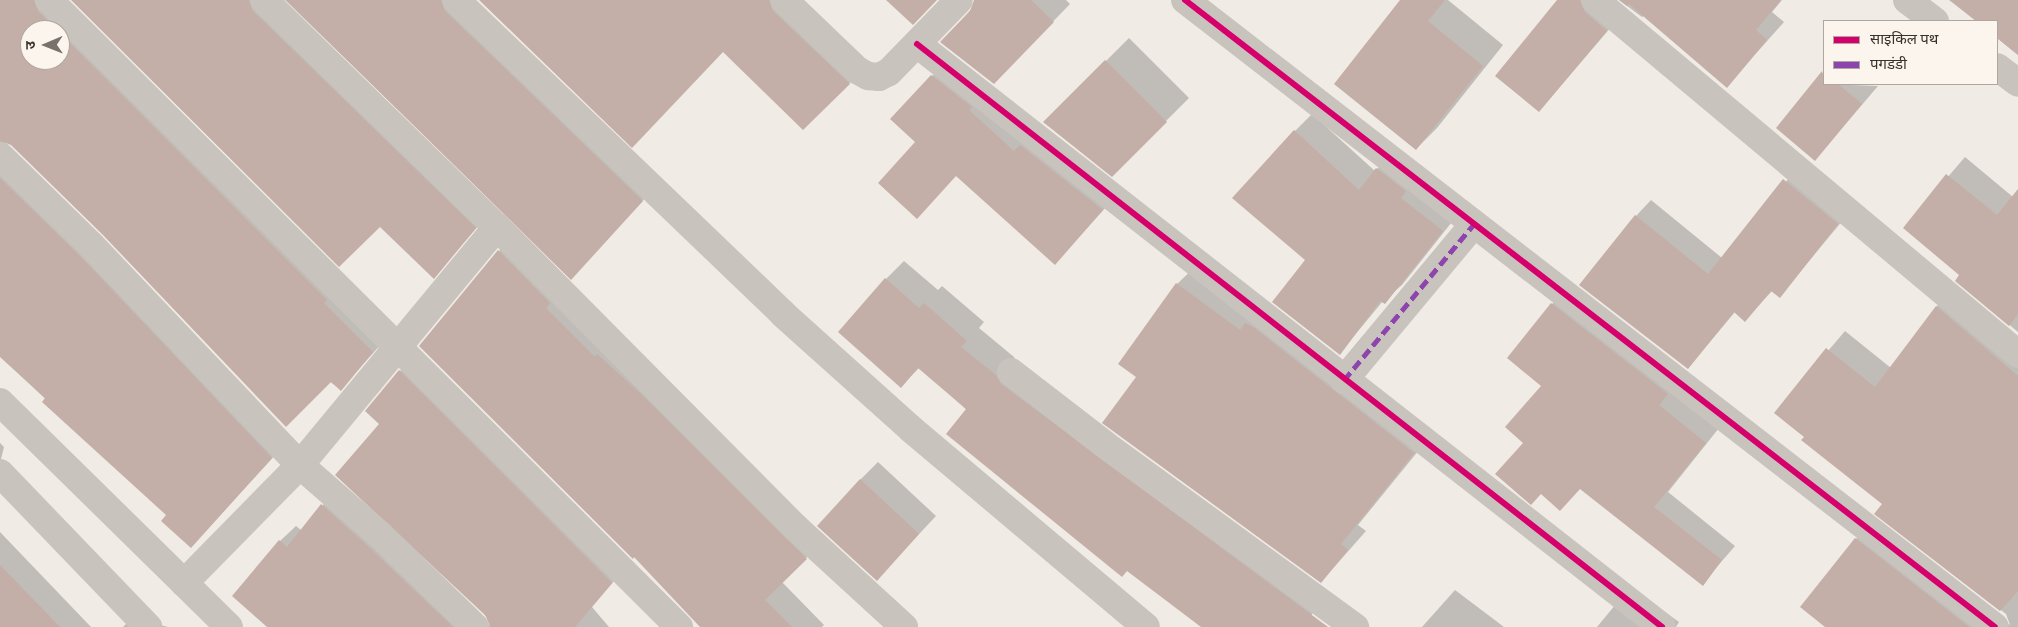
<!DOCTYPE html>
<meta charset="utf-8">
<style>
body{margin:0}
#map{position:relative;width:2018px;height:627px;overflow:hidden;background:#f0ebe5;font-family:Signika,"Noto Sans Devanagari",sans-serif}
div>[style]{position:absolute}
.shadow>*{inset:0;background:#0003}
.building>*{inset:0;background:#c3afa7}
.minor>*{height:28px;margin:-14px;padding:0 14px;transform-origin:14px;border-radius:14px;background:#c9c3be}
.quiet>*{height:5px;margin-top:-2.5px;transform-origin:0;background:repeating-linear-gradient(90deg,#8e44ad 0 10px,transparent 0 15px)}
.cycleway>*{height:6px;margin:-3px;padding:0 3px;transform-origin:3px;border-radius:3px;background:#d6006c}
span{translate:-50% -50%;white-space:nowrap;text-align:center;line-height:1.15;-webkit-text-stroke:4px #fbf5ee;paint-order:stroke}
.legend{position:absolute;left:1823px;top:20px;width:175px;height:65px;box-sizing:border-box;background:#fbf5ee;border:1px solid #aea6a0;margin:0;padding:6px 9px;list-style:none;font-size:15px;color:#3b302b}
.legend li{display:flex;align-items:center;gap:10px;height:25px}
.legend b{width:25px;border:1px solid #aea6a0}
.north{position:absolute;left:20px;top:20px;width:50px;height:50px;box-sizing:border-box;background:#fbf5ee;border:1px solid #aea6a0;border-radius:50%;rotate:269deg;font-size:14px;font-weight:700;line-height:20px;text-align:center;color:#3b302b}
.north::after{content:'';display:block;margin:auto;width:18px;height:22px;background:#7a716c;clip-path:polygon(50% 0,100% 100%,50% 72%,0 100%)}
</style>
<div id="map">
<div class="shadow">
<i style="clip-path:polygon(evenodd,0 0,64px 0,391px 333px,341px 389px,103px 233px,12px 144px,5px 142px,7px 149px,290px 439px,191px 547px,168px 515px,0 356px,0 0,30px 30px,60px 30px,60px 60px,30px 60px,30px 30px)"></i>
<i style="clip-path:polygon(73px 0,279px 0,493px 209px,434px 277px,380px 225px)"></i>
<i style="clip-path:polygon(285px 0,471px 0,660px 182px,571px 278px)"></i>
<i style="clip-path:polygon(480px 0,799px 0,868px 65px,803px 129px,724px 50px)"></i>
<i style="clip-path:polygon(974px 0,1066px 0,1070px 4px,1011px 65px,942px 42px,975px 5px)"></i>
<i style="clip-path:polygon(1402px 0,1448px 0,1503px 45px,1437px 128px,1416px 149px)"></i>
<i style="clip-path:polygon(1559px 0,1611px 0,1624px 12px,1539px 111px)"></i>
<i style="clip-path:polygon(1619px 0,1782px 0,1772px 12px,1784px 22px,1727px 86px,1644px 16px,1642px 17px)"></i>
<i style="clip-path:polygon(1949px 0,2018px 0,2018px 55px,1997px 38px,1997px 21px,1976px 21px)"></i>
<i style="clip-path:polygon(1129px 38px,1189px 98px,1112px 175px,1045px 122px)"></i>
<i style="clip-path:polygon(948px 59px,1119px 193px,1055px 263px,892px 119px)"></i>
<i style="clip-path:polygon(1824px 71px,1824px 84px,1878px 86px,1815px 160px,1777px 128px)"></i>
<i style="clip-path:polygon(1312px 114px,1375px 171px,1395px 151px,1459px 213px,1402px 285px,1383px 301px,1340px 353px,1306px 260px,1295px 131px)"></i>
<i style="clip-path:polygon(1965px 157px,2013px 197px,2018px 191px,2018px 332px,1956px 280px,1961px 274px,1904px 228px)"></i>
<i style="clip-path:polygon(1800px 165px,1853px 208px,1780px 296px,1772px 291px,1745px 320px,1735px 312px,1688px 368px,1636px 216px,1651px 200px,1722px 258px)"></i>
<i style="clip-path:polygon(516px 234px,823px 541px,782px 582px,824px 625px,822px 627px,701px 627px,499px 251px)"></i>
<i style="clip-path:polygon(904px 261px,938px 290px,942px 286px,984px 322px,979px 328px,1014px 357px,1019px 366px,1327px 595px,1302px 627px,1203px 627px,920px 367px,901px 386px,886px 279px)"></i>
<i style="clip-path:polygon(1196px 266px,1432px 434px,1358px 525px,1366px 531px,1321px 582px,1138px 377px,1120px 364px,1177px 284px)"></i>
<i style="clip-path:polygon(1954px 289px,2018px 342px,2018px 627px,1827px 627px,1856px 539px,1873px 521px,2010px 625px,2006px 614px,1876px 513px,1884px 503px,1776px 412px,1845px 331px,1891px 368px,1937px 306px)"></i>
<i style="clip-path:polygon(1566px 290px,1719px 428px,1668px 492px,1735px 546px,1702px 584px,1525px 443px,1543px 386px,1552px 304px)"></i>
<i style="clip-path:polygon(415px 356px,627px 566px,592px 607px,609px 627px,269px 627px,234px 596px,280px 541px,296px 526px,301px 530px,337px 489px,480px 623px,491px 626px,380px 424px,400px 371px)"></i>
<i style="clip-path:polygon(0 443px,4px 447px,0 463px)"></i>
<i style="clip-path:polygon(878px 462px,936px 516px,877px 579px,860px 480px)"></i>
<i style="clip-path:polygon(0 532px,91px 627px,0 627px)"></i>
<i style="clip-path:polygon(1630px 587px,1679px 622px,1676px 627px,1597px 627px)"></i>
<i style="clip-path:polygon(1455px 590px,1504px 627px,1422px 627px)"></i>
<i style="clip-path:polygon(140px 610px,152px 623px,168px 627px,123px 627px)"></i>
</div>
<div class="building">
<i style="clip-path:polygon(0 0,34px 0,38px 11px,57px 30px,30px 30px,30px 60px,60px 60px,60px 33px,327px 300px,324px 303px,373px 352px,341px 391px,331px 382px,286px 427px,102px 234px,11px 145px,0 141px)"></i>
<i style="clip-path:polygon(71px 0,249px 0,253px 11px,476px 228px,434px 279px,380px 227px,339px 267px)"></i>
<i style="clip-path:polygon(286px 0,441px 0,445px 11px,643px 201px,571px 280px)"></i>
<i style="clip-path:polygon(479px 0,769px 0,773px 11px,850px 84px,803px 130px,723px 52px,632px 148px)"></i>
<i style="clip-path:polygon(886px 0,937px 0,913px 25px)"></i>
<i style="clip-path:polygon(974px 0,1031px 0,1054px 22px,994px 84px,940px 42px,970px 11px)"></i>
<i style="clip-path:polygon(1400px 0,1445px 0,1428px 21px,1483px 66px,1416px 150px,1334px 84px)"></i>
<i style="clip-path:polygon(1557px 0,1580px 0,1585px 12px,1607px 31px,1539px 112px,1495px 76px)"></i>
<i style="clip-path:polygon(1619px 0,1781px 0,1756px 30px,1767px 40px,1727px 88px,1629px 4px,1627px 6px)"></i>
<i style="clip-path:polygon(1950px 0,2018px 0,2018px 55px,1997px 38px,1997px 21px,1976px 21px)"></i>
<i style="clip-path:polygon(1105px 60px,1167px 122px,1112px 177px,1043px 122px)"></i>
<i style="clip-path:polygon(1822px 71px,1824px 84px,1838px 84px,1862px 104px,1815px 161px,1776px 128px)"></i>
<i style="clip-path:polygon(931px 75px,972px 107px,969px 110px,1014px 151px,1020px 145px,1103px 210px,1055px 265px,956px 176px,917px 219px,878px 183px,915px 142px,890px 119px)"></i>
<i style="clip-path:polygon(1294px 130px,1359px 190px,1376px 168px,1406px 191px,1401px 198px,1443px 231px,1385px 304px,1380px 301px,1340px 355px,1272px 302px,1305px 260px,1232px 198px)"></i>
<i style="clip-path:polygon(1946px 174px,1997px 215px,2018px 189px,2018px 314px,2009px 326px,1955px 281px,1959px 275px,1903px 228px)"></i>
<i style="clip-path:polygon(0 178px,80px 256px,272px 458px,191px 548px,161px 521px,166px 515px,42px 402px,45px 398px,0 357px)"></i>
<i style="clip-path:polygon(1783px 179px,1838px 224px,1780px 298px,1771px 291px,1745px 322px,1734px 312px,1688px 369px,1579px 285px,1635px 215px,1708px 274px)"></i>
<i style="clip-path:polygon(498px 250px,550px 303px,546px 308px,595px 357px,597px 354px,639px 392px,807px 559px,765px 600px,792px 627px,700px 627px,634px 557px,633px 559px,419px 346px)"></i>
<i style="clip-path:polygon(885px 278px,919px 308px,924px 303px,967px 341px,961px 347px,996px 375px,1001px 384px,1328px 627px,1201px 627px,1127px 571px,1122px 577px,946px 434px,966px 409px,918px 368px,901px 388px,838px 332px)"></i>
<i style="clip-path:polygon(1176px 283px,1240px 330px,1245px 323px,1253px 327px,1414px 453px,1341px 544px,1348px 550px,1321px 583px,1102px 423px,1136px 377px,1118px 364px)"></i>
<i style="clip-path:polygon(1551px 303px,1668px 394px,1659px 405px,1706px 443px,1654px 507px,1722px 560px,1703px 586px,1580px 489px,1560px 511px,1541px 494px,1531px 505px,1495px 474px,1523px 443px,1505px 427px,1541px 386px,1507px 358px)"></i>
<i style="clip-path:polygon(1936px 306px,2018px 376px,2018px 591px,2000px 611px,1874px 514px,1882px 504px,1801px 440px,1804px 437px,1774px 413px,1826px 348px,1875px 387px)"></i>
<i style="clip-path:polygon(399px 370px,612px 583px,575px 627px,490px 627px,486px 616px,335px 475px,379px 424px,365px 411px)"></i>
<i style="clip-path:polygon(860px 479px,919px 534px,877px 581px,817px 526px)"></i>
<i style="clip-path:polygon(321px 504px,370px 548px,453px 627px,267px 627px,232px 596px,279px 540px,287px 547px)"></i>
<i style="clip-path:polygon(1855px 538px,1969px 627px,1825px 627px,1800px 607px)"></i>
<i style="clip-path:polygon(0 565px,60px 627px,0 627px)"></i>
</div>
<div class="minor">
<i style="left:49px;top:0;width:889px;rotate:44.86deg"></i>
<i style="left:264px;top:0;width:325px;rotate:44.3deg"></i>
<i style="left:497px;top:227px;width:423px;rotate:45.2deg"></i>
<i style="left:795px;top:527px;width:148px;rotate:42.5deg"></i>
<i style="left:456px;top:0;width:453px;rotate:43.8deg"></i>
<i style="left:783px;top:314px;width:172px;rotate:41.9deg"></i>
<i style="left:911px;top:429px;width:307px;rotate:40.1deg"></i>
<i style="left:784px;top:0;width:101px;rotate:43.8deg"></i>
<i style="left:857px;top:70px;width:13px;rotate:29deg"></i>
<i style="left:868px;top:76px;width:11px;rotate:5deg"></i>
<i style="left:879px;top:77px;width:11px;rotate:-27deg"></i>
<i style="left:889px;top:72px;width:100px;rotate:-45.8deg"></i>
<i style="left:1185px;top:0;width:1024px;rotate:37.74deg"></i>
<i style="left:1595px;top:0;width:552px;rotate:39.93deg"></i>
<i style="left:1907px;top:0;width:35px;rotate:37deg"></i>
<i style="left:917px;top:44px;width:946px;rotate:38.04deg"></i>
<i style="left:1997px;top:67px;width:26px;rotate:37deg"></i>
<i style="left:0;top:156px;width:127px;rotate:44.4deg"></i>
<i style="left:91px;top:245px;width:303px;rotate:46.5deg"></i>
<i style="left:300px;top:465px;width:108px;rotate:41.2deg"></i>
<i style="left:381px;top:536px;width:131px;rotate:44.1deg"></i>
<i style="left:1011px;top:372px;width:118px;rotate:37.7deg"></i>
<i style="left:1104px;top:444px;width:311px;rotate:36.1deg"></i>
<i style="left:1344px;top:380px;width:203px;rotate:-50.2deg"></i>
<i style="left:0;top:402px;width:321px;rotate:44.5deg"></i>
<i style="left:0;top:473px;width:214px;rotate:46.1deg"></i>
<i style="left:184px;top:583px;width:165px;rotate:-45.5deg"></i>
<i style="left:300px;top:465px;width:309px;rotate:-50.4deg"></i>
</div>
<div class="quiet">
<i style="left:1344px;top:380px;width:203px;rotate:-50.2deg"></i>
</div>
<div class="cycleway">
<i style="left:1185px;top:0;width:1024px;rotate:37.74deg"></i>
<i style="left:917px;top:44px;width:946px;rotate:38.04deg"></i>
</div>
<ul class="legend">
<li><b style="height:6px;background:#d6006c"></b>साइकिल पथ</li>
<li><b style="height:6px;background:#8e44ad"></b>पगडंडी</li>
</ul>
<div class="north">उ</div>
</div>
